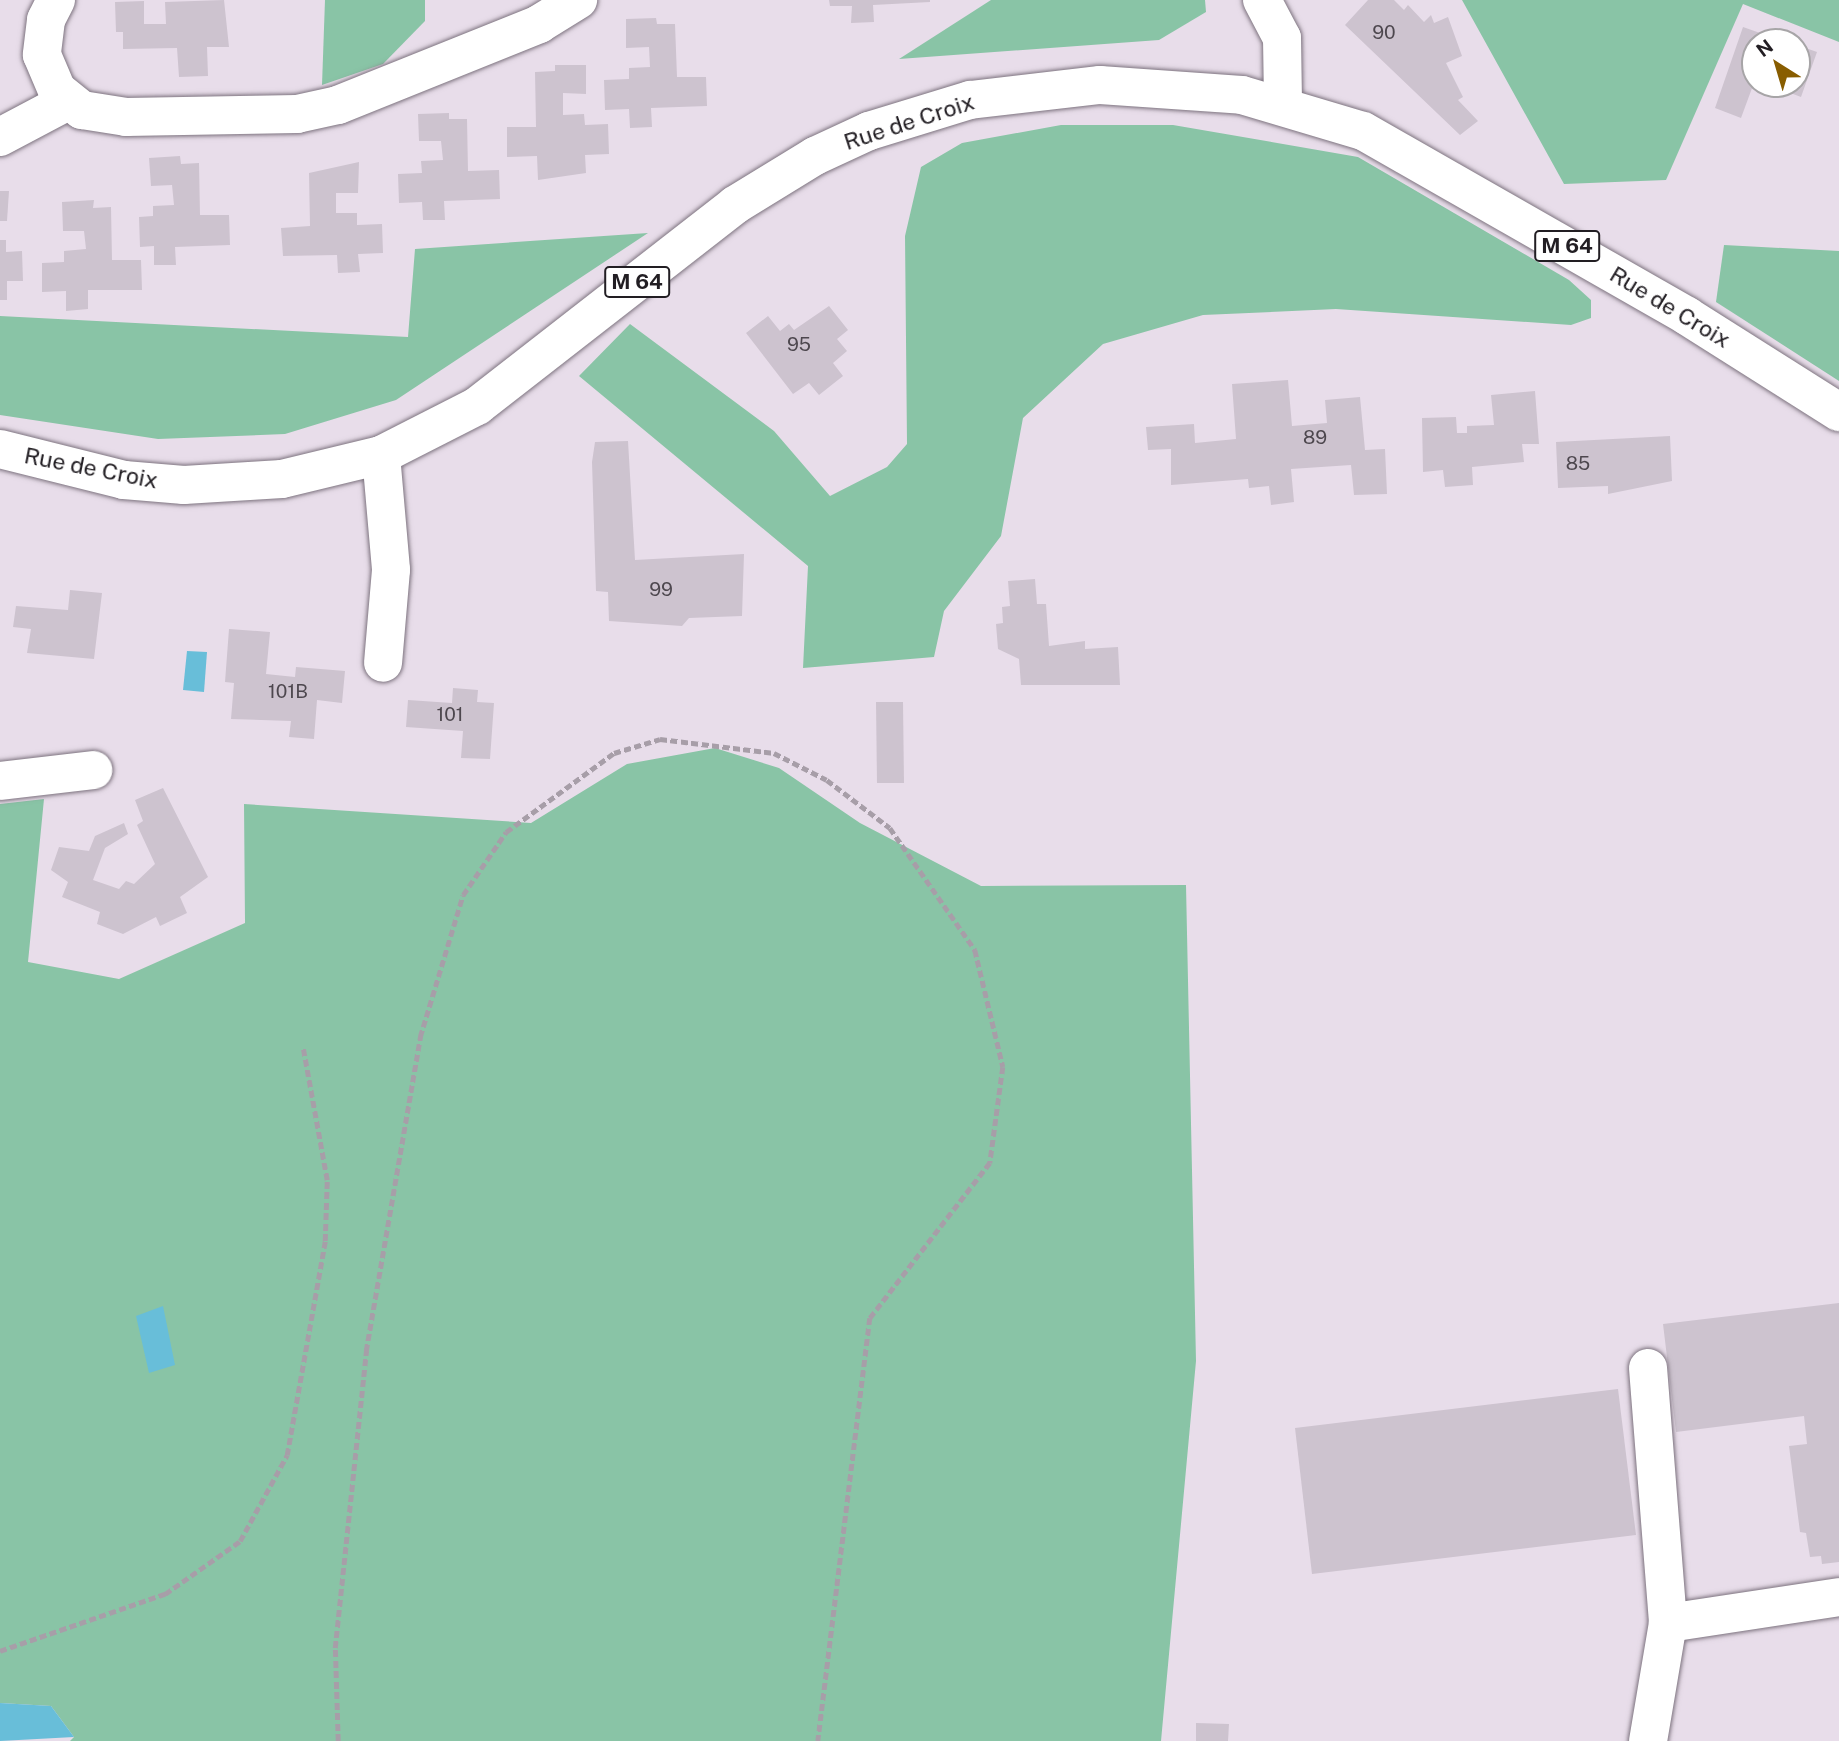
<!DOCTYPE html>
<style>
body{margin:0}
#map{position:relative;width:1839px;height:1741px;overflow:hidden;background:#e8ddea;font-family:"Public Sans",sans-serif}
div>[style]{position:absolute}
.green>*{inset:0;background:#89c4a6}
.water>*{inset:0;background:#68bed9}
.building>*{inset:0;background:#cdc3cf}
.path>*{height:4.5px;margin-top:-2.25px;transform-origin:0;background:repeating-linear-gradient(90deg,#a79ea8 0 7px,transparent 0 10.5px)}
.roads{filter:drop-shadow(0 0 2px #7d737f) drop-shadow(0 0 2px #7d737f)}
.minor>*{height:38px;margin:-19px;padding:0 19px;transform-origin:19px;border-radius:19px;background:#fff}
.major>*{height:38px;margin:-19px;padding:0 19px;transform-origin:19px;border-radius:19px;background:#fff}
span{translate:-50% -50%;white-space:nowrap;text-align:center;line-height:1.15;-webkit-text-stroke:6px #fff;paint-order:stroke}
.number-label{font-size:19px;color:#4d474e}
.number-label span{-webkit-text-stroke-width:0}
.shield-label span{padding:2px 5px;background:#fff;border:2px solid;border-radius:5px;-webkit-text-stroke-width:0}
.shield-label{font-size:21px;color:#221e23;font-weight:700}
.street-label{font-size:23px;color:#221e23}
.north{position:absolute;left:1741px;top:28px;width:70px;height:70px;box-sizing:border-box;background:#fff;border:2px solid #a7a5a7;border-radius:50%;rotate:323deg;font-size:19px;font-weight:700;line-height:28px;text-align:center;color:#221e23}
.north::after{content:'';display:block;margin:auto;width:24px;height:32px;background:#885d00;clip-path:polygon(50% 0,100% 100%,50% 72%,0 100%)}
</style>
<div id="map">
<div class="green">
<i style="clip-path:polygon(325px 0,425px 0,425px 21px,383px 64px,322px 85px)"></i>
<i style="clip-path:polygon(991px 0,1205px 0,1206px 12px,1159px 40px,899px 59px)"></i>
<i style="clip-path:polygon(1462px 0,1839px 0,1839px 42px,1743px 4px,1666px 180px,1564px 184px)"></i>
<i style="clip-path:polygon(1061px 125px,1173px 125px,1358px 157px,1569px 280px,1591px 300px,1591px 318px,1571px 325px,1336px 309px,1203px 315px,1103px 344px,1023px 418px,1001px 536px,944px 611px,934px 657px,803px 668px,808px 566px,579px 376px,630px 324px,774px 431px,830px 496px,887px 467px,907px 444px,905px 236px,921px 167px,962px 143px)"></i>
<i style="clip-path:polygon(648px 233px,396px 400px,285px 434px,158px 439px,0 415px,0 316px,408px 337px,415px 249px)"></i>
<i style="clip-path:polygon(1724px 245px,1839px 251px,1839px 381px,1716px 302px)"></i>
<i style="clip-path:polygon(715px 748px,779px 768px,860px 823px,981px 886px,1186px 885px,1196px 1361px,1161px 1741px,70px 1741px,74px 1737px,51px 1706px,0 1703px,0 804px,44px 799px,28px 962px,119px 979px,245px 923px,244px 804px,531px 823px,627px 764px)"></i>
</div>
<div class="water">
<i style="clip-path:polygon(187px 651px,207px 652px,204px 692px,183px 690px)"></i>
<i style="clip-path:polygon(163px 1306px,175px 1365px,149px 1373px,136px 1316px)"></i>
<i style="clip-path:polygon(0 1703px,51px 1706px,74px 1737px,0 1741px)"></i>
</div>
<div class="building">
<i style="clip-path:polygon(224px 0,229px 47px,207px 47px,208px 76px,179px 77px,177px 48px,123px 49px,123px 32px,116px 32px,115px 2px,144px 1px,144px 24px,166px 24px,165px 2px)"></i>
<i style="clip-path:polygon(829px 0,930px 0,930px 2px,873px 5px,874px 22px,851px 23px,852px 6px,830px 6px)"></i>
<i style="clip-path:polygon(1368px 0,1394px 0,1404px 10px,1408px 5px,1424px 22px,1431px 15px,1434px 23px,1448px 17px,1462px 56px,1446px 63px,1463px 97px,1458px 100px,1478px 121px,1460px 135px,1345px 25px)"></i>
<i style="clip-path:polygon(656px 18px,657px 24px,675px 24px,677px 77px,706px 77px,707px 106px,651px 108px,652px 127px,630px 128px,629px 109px,605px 110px,604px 80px,629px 79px,629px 68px,650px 67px,649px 47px,626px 48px,626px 19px)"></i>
<i style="clip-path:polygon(1743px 27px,1786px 42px,1755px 42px,1755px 80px,1741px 118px,1715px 108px)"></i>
<i style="clip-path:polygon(1797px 45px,1817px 52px,1801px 97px,1767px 84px,1797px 84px)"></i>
<i style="clip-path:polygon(555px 65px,586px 65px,586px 94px,563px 93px,563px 115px,584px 114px,585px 125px,608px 124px,609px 154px,585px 155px,586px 173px,538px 180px,537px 156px,507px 157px,507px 127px,536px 127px,535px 72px,555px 71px)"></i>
<i style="clip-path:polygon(449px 113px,449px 119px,467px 119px,468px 171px,499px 170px,500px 199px,444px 201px,445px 220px,423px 220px,422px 202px,399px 203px,398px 174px,422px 173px,421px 161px,443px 160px,441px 141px,419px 141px,418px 114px)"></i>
<i style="clip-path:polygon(180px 156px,181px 164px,199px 163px,200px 215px,229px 215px,230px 245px,175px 247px,176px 265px,154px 265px,154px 246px,140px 247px,139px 217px,153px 216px,153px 206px,174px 205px,172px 185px,151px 186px,149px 158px)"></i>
<i style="clip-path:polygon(359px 162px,358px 193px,336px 193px,336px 213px,357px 213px,357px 225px,382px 224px,383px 253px,358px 254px,360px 272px,338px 273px,337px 255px,283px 256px,281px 228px,310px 226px,309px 173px)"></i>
<i style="clip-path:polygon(0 191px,9px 191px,7px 221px,0 221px)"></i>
<i style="clip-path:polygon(94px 200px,93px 208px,111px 207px,112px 260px,141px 260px,142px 290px,88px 290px,88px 309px,66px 311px,66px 291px,42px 292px,42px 263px,64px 262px,64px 251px,86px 249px,84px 231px,63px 231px,62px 202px)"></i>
<i style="clip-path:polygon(0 240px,6px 240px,6px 252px,22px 251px,23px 281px,7px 281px,7px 300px,0 300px)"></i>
<i style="clip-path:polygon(829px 306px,848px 330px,837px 339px,847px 351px,833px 363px,843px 376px,819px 395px,809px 383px,793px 394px,746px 333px,768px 316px,780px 331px,789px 324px,794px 330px)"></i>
<i style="clip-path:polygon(1288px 380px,1292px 426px,1327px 423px,1325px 400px,1360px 397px,1365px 450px,1385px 449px,1387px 494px,1354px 495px,1351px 465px,1291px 469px,1294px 502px,1271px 505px,1269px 486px,1249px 488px,1248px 479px,1171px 485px,1171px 449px,1148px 450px,1146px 427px,1194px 424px,1195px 443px,1236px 439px,1232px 384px)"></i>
<i style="clip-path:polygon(1535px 391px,1539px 444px,1522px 444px,1524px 462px,1472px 467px,1473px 485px,1445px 487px,1443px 470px,1423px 472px,1422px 418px,1456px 417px,1457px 433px,1467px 433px,1467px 426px,1494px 425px,1491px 395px)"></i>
<i style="clip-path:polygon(1670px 436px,1672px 481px,1608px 494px,1608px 486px,1558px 488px,1556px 442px)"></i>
<i style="clip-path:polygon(628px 441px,635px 560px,744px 554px,742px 616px,689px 618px,682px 626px,609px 621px,608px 592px,596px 591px,592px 462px,595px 442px)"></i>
<i style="clip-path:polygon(1035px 579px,1037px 604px,1046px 604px,1049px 646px,1085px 641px,1085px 649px,1118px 647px,1120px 685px,1021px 685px,1019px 659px,998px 649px,996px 624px,1003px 623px,1002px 607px,1010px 606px,1008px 581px)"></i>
<i style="clip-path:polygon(70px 590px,102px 593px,94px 659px,27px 653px,31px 629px,13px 627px,16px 606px,68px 610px)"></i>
<i style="clip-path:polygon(229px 629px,270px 632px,266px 674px,295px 677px,296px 667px,345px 671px,342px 703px,317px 700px,314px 739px,289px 737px,291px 721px,231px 719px,234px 683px,225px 682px)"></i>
<i style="clip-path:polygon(453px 688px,478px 690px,477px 702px,494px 703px,490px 759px,461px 758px,463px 731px,406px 727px,408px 700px,452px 703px)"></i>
<i style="clip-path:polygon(876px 702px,903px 702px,904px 783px,877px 783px)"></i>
<i style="clip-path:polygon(163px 788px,208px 877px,180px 897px,187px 913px,160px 926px,156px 917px,123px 934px,97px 924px,100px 912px,62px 897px,68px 882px,51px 870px,59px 847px,89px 851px,95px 836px,124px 823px,128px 834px,105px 848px,93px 880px,119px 889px,126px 881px,134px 884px,155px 864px,137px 825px,143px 821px,135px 800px)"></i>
<i style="clip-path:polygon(1839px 1303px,1839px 1562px,1822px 1564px,1821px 1556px,1810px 1557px,1806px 1533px,1800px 1532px,1789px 1446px,1807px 1444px,1804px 1416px,1676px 1432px,1663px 1324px)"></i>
<i style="clip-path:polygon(1618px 1389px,1636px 1535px,1312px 1574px,1295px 1428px)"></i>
<i style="clip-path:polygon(1196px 1723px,1229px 1724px,1228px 1741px,1196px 1741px)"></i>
</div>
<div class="path">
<i style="left:0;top:1651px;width:175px;rotate:-19.1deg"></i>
<i style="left:165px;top:1594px;width:92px;rotate:-35.2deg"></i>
<i style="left:240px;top:1541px;width:98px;rotate:-61.3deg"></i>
<i style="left:287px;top:1455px;width:217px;rotate:-79.9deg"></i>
<i style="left:325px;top:1241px;width:61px;rotate:-88.1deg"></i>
<i style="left:327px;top:1180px;width:134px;rotate:-100.3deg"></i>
<i style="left:338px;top:1741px;width:93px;rotate:-91.8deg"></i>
<i style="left:335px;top:1648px;width:299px;rotate:-84deg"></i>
<i style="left:366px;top:1351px;width:319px;rotate:-80.2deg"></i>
<i style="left:420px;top:1037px;width:148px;rotate:-73.2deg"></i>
<i style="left:463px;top:895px;width:76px;rotate:-55.7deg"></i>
<i style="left:506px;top:832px;width:134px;rotate:-36.2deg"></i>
<i style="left:614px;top:753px;width:48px;rotate:-16.9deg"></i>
<i style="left:660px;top:739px;width:115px;rotate:7deg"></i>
<i style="left:774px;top:753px;width:59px;rotate:27deg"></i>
<i style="left:827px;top:780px;width:79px;rotate:37.3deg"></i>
<i style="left:890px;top:828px;width:149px;rotate:55.1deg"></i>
<i style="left:975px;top:950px;width:120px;rotate:76.5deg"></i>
<i style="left:1003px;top:1067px;width:97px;rotate:97.7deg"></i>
<i style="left:990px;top:1163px;width:196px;rotate:127.7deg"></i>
<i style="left:870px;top:1318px;width:426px;rotate:97deg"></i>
</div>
<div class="roads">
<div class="minor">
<i style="left:56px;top:0;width:22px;rotate:117deg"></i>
<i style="left:46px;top:20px;width:35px;rotate:97deg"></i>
<i style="left:42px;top:55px;width:38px;rotate:67deg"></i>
<i style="left:57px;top:90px;width:32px;rotate:39deg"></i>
<i style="left:82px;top:110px;width:45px;rotate:9deg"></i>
<i style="left:126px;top:117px;width:171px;rotate:-1deg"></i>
<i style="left:297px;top:114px;width:42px;rotate:-12.4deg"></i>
<i style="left:338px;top:105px;width:217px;rotate:-21.9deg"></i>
<i style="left:539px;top:24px;width:46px;rotate:-31.6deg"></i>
<i style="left:1262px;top:0;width:43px;rotate:62.2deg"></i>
<i style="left:1282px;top:38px;width:66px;rotate:89.1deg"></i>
<i style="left:0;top:137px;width:77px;rotate:-27.9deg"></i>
<i style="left:381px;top:455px;width:115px;rotate:85deg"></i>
<i style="left:391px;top:570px;width:93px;rotate:94.9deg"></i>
<i style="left:0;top:781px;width:94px;rotate:-6.7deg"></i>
<i style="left:1648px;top:1368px;width:256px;rotate:85.5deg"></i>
<i style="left:1668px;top:1623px;width:120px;rotate:99.6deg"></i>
<i style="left:1668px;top:1623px;width:173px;rotate:-8.6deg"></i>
</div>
<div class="major">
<i style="left:0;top:449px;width:128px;rotate:14deg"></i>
<i style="left:124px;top:480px;width:60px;rotate:4.8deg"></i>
<i style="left:184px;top:485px;width:98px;rotate:-3.5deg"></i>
<i style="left:282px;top:479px;width:102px;rotate:-13.6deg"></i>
<i style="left:381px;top:455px;width:108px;rotate:-27deg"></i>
<i style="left:477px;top:406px;width:327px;rotate:-37.9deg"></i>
<i style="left:735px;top:205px;width:94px;rotate:-31.5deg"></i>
<i style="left:815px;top:156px;width:60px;rotate:-24.8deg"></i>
<i style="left:869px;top:131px;width:106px;rotate:-17.1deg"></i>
<i style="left:970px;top:100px;width:131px;rotate:-6.6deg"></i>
<i style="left:1100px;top:85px;width:142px;rotate:4deg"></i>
<i style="left:1242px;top:95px;width:126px;rotate:16.6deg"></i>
<i style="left:1363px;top:131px;width:373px;rotate:29.7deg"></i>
<i style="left:1687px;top:316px;width:180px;rotate:32.3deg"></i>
</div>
</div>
<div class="number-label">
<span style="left:1384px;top:33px">90</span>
<span style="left:799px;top:345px">95</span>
<span style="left:1315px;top:438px">89</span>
<span style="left:1578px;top:464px">85</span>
<span style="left:661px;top:590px">99</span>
<span style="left:288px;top:692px">101B</span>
<span style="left:450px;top:715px">101</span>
</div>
<div class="shield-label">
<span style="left:1567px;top:246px">M 64</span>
<span style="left:637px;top:282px">M 64</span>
</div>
<div class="street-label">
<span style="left:909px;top:122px;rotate:-18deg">Rue de Croix</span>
<span style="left:1670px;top:307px;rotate:31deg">Rue de Croix</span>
<span style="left:91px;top:468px;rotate:11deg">Rue de Croix</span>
</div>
<div class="north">N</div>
</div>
